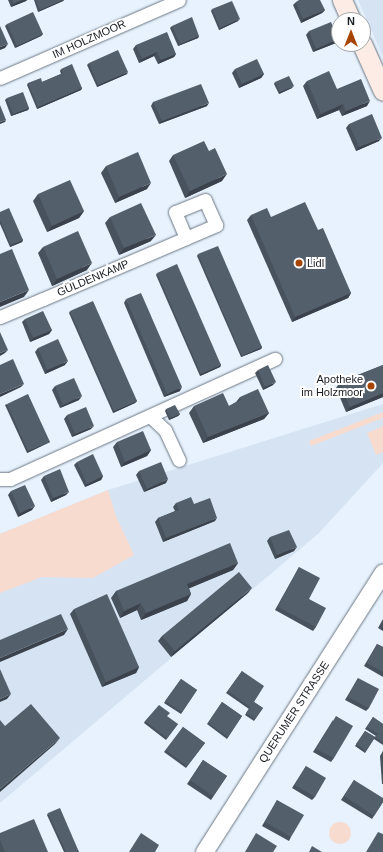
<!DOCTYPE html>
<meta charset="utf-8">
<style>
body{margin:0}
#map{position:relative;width:383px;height:852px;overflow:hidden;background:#e7f2fe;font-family:Arial,sans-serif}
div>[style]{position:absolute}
.built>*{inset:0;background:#d5e3f3}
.green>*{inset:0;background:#f7dbcf}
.round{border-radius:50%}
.roads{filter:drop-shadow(0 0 1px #6b7683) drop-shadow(0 0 1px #6b7683)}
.minor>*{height:13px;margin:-6.5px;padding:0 6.5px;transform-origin:6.5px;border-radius:6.5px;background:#fff}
.tertiary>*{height:17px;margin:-8.5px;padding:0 8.5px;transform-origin:8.5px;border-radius:8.5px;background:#fff}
.secondary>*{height:19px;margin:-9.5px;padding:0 9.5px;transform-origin:9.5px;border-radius:9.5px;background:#fcece5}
.wall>*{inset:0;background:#48525d}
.shaded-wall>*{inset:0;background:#3b424c}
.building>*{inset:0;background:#545f6c}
.dots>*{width:11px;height:11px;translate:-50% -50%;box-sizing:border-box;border:2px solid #fff;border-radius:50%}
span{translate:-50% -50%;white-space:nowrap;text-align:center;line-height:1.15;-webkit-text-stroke:4px #fff;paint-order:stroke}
.street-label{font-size:11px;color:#181d22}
.poi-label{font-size:11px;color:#181d22}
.left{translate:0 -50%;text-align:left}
.right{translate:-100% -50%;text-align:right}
.north{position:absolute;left:331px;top:12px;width:40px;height:40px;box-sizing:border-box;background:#fff;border:1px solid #a3a5a7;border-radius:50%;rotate:0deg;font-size:11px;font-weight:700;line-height:16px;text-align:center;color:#181d22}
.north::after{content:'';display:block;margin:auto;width:14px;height:18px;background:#a64402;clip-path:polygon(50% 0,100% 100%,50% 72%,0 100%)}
</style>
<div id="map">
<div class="built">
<i style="clip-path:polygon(358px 0,383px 0,383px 57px)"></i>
<i style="clip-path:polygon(383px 404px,383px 463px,319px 533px,0 803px,0 534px,108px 490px)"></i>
</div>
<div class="green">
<i style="clip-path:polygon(383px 412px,383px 418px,311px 446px,309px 441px)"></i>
<i style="clip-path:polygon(383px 426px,383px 452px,376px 455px,367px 433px)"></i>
<i style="clip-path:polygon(108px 490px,116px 516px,134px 555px,93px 578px,42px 577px,0 593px,0 534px)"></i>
<i class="round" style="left:329px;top:822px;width:22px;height:22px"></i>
</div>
<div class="roads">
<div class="minor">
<i style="left:0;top:78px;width:195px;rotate:-23.5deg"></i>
<i style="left:0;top:317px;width:47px;rotate:-22.7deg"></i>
<i style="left:43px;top:299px;width:155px;rotate:-23.1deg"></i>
<i style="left:186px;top:238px;width:33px;rotate:-23deg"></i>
<i style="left:216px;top:225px;width:27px;rotate:-114deg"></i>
<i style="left:205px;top:200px;width:32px;rotate:158deg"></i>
<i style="left:175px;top:212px;width:28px;rotate:67deg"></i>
<i style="left:151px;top:417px;width:19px;rotate:43deg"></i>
<i style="left:165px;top:430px;width:33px;rotate:65deg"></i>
<i style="left:0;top:479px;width:10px"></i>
<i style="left:10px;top:479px;width:291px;rotate:-24.4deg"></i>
</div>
<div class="tertiary">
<i style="left:204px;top:852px;width:332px;rotate:-57.4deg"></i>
</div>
<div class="secondary">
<i style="left:342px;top:0;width:22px;rotate:66deg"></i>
<i style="left:362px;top:44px;width:51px;rotate:65.9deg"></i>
</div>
</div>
<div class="wall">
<i style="clip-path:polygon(8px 0,27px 0,26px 1px,11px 7px)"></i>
<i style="clip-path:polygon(34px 0,64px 0,63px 1px,38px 12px)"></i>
<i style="clip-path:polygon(296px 2px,325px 10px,322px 13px,301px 23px,293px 5px)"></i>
<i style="clip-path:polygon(212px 9px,238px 21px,219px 30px,211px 11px)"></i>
<i style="clip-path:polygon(7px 24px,43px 34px,41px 36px,15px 48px,5px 26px)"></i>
<i style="clip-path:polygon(172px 26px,199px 36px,198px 38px,178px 46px,170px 28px)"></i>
<i style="clip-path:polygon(309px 31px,336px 43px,313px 52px,306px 35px)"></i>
<i style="clip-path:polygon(136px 45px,176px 54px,174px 57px,158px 64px,154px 56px,139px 63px,133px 49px)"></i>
<i style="clip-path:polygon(89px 63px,127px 74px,97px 87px,87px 65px)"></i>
<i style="clip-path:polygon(61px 69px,82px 88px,81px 90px,37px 109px,27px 85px,28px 83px,42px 82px,61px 74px,60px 71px)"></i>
<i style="clip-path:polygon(235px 69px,264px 74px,261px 78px,239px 88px,232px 73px)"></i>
<i style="clip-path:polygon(307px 81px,337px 89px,367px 106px,342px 116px,339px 110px,317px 119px,303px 86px)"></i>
<i style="clip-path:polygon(275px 82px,292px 88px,279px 94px,274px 84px)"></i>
<i style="clip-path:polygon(7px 98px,29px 108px,28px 110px,11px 116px,5px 100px)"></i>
<i style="clip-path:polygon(153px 102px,207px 106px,159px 124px,151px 106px)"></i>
<i style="clip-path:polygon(349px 124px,379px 141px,356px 151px,346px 128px)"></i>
<i style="clip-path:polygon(173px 155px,222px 181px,185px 198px,169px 161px)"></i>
<i style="clip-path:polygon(106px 166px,147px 189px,115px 203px,101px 173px)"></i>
<i style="clip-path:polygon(38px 194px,84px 211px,79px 218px,47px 232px,33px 201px)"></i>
<i style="clip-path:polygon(0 212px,23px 240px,22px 242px,10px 247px,0 224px)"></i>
<i style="clip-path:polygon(251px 215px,271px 217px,318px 230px,351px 293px,348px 298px,292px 322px,247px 220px)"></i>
<i style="clip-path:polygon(110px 217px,151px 241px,119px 255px,105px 223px)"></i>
<i style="clip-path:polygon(43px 247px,87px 270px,52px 286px,38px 253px)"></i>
<i style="clip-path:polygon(198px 254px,262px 347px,261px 349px,241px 357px,197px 256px)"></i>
<i style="clip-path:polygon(157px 273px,221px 365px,220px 367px,200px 376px,156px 275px)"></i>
<i style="clip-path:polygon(126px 299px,180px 391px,164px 397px,124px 303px)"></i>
<i style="clip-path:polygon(70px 311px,137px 401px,135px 403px,113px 413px,69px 313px)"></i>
<i style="clip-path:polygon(25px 319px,52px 330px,49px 334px,30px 342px,22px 322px)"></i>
<i style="clip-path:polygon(38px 348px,65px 365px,45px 374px,35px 352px)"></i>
<i style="clip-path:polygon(383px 365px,383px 397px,346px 412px,336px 388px,340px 382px)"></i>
<i style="clip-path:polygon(258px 370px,273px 385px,263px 390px,255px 373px)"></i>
<i style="clip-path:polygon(55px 386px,79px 400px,60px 408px,52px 390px)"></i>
<i style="clip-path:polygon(240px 397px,269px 413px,264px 419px,203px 443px,189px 413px,194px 406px,229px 406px,236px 402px)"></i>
<i style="clip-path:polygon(7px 404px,50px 442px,48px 443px,27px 453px,5px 405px)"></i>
<i style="clip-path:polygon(166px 409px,180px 414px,178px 416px,169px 420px,165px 411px)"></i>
<i style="clip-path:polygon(67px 415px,91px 429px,72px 437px,64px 419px)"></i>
<i style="clip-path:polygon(117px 442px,151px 450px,147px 456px,121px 467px,113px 447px)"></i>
<i style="clip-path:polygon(77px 462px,103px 476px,101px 480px,85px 487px,74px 465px)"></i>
<i style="clip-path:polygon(139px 471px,166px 483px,144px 492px,136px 475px)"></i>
<i style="clip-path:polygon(44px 476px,66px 495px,51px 502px,41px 480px)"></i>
<i style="clip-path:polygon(11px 491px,32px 510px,18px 517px,8px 495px)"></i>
<i style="clip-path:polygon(176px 503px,194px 504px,215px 521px,163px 542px,155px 522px,158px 518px,175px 511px,173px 507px)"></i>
<i style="clip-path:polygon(270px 537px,294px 551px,275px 559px,267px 541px)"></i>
<i style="clip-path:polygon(238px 563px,233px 570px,189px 588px,191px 594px,187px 601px,141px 620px,137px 610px,120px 618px,111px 598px,116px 591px)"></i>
<i style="clip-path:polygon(299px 567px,309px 599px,316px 627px,313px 631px,275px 610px)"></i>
<i style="clip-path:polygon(248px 593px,171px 657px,158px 641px,162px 636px)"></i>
<i style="clip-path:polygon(74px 609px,139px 667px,136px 673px,102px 687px,70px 614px)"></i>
<i style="clip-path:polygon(383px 619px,383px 631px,378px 628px)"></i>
<i style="clip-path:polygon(377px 644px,383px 647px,383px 677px,364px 666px)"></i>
<i style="clip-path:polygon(242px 671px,254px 702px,263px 708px,254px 721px,245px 715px,249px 709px,226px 693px)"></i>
<i style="clip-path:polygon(358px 678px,369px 708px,366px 711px,345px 700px)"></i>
<i style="clip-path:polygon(181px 679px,197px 690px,181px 714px,164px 703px)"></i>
<i style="clip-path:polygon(222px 702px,242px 716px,227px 739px,207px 724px)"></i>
<i style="clip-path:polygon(373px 717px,383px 724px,383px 745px,374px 739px,365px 753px,355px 746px,365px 731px,375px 737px,376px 736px,365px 729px)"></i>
<i style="clip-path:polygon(333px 720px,334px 758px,331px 762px,313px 752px)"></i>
<i style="clip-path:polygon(145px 721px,178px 724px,166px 740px,144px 723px)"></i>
<i style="clip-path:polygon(183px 727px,205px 743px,186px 768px,164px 752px)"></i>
<i style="clip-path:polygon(383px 751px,383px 784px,382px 784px,380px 756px)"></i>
<i style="clip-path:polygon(203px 760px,227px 776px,211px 800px,187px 784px)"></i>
<i style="clip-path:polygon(306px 766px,315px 797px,312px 800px,292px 788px)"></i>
<i style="clip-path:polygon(354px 780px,383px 802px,372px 819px,341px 800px)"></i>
<i style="clip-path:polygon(277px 800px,291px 837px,289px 841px,262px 826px)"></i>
<i style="clip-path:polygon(48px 813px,79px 852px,64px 852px,47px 815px)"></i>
<i style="clip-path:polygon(0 833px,48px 852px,0 852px)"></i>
</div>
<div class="shaded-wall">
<i style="clip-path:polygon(22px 0,27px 0,26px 1px,11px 7px,13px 4px)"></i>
<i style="clip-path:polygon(63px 0,64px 0,63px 1px,38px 12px,40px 10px)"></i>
<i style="clip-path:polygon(325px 10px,322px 13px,301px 23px,303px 19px)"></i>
<i style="clip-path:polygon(240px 19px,238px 21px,219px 30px,220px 28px)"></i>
<i style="clip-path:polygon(43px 34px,41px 36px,15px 48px,17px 46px)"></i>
<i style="clip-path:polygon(199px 36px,198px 38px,178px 46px,180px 44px)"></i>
<i style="clip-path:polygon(338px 39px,336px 43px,313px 52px,316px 49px)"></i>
<i style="clip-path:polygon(8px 44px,5px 48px,0 50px,0 47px)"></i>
<i style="clip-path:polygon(157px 52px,154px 56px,139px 63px,142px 59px)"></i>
<i style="clip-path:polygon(176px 54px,174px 57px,158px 64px,161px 60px)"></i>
<i style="clip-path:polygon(128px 72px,127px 74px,97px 87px,98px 85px)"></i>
<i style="clip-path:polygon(264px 74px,261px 78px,239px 88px,242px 84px)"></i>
<i style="clip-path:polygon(294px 86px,292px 88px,279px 94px,280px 92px)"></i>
<i style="clip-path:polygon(82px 88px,81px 90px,37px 109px,38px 107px)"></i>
<i style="clip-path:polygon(370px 101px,367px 106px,342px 116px,346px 111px)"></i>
<i style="clip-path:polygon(209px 103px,207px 106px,159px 124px,162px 121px)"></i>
<i style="clip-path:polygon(343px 104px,339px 110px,317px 119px,321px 114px)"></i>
<i style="clip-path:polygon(29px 108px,28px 110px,11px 116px,13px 114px)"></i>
<i style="clip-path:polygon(6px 120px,5px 122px,0 124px,0 122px)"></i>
<i style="clip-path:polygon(382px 138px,379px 141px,356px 151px,359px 147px)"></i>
<i style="clip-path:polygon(227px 174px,222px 181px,185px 198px,190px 191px)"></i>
<i style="clip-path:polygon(151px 183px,147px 189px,115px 203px,119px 197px)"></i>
<i style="clip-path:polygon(84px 211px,79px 218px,47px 232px,52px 226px)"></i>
<i style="clip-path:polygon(156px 235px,151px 241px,119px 255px,124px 248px)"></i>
<i style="clip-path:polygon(23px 240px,22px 242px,10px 247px,11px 245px)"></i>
<i style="clip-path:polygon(92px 263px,87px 270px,52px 286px,57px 279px)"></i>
<i style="clip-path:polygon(29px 290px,24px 297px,0 307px,0 302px)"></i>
<i style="clip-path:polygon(351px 293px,348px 298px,292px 322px,295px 317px)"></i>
<i style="clip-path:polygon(52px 330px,49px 334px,30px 342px,33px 338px)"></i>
<i style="clip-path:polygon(262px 347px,261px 349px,241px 357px,242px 356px)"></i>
<i style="clip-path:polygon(8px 350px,5px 353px,0 356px,0 353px)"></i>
<i style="clip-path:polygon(68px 361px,65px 365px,45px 374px,47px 370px)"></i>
<i style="clip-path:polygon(221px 365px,220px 367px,200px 376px,201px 374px)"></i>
<i style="clip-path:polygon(276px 382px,273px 385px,263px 390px,265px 387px)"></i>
<i style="clip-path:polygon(24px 384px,21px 387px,0 397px,0 394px)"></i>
<i style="clip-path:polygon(182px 387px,180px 391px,164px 397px,167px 394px)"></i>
<i style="clip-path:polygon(383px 393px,383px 397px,346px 412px,350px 407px)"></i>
<i style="clip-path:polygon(82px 396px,79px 400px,60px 408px,63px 405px)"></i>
<i style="clip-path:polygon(137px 401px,135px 403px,113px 413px,114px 411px)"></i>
<i style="clip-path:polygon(269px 413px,264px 419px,203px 443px,208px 437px)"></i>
<i style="clip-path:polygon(180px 414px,178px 416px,169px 420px,170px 418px)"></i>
<i style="clip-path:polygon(94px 426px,91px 429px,72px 437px,75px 434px)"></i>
<i style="clip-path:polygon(50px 442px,48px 443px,27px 453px,28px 451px)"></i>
<i style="clip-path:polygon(151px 450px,147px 456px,121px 467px,125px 462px)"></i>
<i style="clip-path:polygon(103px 476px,101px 480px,85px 487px,87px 484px)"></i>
<i style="clip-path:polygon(168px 479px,166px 483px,144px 492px,147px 489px)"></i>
<i style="clip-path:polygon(69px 492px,66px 495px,51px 502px,53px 498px)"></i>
<i style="clip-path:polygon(35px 506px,32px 510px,18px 517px,20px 513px)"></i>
<i style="clip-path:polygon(217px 518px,215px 521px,163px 542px,166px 538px)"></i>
<i style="clip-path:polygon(297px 547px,294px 551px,275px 559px,277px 555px)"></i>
<i style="clip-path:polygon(238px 563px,233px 570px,183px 591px,187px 584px)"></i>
<i style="clip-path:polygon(252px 588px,248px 593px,171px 657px,175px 651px)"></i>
<i style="clip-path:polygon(191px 594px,187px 601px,141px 620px,146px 613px)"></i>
<i style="clip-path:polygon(141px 603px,137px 610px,120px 618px,124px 611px)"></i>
<i style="clip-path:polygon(68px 629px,64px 635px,0 662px,0 658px)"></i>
<i style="clip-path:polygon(139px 667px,136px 673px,102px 687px,106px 682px)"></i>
<i style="clip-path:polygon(11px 694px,7px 699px,0 702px,0 699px)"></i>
<i style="clip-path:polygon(60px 738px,55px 744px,0 792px,0 789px)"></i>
</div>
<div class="building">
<i style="clip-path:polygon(12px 0,22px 0,13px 4px)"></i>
<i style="clip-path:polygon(36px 0,63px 0,40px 10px)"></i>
<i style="clip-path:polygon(299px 0,320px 0,325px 10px,303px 19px,296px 2px)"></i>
<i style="clip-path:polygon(232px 1px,240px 19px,220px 28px,212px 9px)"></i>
<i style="clip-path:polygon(33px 12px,43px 34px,17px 46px,7px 24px)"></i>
<i style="clip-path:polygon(192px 17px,199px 36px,180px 44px,172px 26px)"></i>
<i style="clip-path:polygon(331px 22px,338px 39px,316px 49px,309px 31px)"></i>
<i style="clip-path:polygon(0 26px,8px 44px,0 47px)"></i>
<i style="clip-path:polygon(167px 32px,176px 54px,161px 60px,157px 52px,142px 59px,136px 45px)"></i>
<i style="clip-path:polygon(118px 50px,128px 72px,98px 85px,89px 63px)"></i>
<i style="clip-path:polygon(257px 59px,264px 74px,242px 84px,235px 69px)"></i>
<i style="clip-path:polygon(72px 64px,82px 88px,38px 107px,28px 83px,41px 78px,42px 82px,63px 73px,61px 69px)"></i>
<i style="clip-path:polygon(329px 71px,337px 89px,361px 79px,370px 101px,346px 111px,343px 104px,321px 114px,307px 81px)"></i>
<i style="clip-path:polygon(289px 76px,294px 86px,280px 92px,275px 82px)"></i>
<i style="clip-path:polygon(201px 84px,209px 103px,162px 121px,153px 102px)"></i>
<i style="clip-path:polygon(23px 92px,29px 108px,13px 114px,7px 98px)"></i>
<i style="clip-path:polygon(0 105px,6px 120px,0 122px)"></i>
<i style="clip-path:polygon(372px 114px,382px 138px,359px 147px,349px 124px)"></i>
<i style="clip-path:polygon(204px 141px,209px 151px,215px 148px,227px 174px,190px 191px,173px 155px)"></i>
<i style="clip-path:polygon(138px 152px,151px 183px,119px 197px,106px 166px)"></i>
<i style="clip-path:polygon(70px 180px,84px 211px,52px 226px,38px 194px)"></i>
<i style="clip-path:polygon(305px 202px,318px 230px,323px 228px,351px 293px,295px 317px,251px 215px,267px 208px,271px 217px)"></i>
<i style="clip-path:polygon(141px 203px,156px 235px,124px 248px,110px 217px)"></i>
<i style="clip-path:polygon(9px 208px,23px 240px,11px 245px,0 220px,0 212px)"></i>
<i style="clip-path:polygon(78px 231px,92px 263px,57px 279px,43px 247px)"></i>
<i style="clip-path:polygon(218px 246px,262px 347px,242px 356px,198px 254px)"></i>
<i style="clip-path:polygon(12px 249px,29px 290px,0 302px,0 254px)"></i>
<i style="clip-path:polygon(177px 264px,221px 365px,201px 374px,157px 273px)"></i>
<i style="clip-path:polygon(141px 293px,182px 387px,167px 394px,126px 299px)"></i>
<i style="clip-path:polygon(93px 301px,137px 401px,114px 411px,70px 311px)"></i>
<i style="clip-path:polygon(43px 311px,52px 330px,33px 338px,25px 319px)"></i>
<i style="clip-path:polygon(0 332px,8px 350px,0 353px)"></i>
<i style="clip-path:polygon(58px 339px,68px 361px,47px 370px,38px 348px)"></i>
<i style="clip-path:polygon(13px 359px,24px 384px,0 394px,0 365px)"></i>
<i style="clip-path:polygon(268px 365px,276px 382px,265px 387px,258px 370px)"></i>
<i style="clip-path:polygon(383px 365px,383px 393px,350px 407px,340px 382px)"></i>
<i style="clip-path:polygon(74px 378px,82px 396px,63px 405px,55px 386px)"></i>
<i style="clip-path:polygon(258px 389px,269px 413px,208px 437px,194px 406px,223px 393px,229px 406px,241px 400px,240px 397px)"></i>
<i style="clip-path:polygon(28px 394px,50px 442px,28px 451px,7px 404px)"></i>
<i style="clip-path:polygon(175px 405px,180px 414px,170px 418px,166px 409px)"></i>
<i style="clip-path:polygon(86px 407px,94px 426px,75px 434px,67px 415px)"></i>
<i style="clip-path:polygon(143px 431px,151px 450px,125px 462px,117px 442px)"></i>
<i style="clip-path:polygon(93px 454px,103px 476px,87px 484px,77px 462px)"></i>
<i style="clip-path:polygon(161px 462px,168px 479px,147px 489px,139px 471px)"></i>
<i style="clip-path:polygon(60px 469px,69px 492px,53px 498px,44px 476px)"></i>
<i style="clip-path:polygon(25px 485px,35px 506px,20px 513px,11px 491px)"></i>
<i style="clip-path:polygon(191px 497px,194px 504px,210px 498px,217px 518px,166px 538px,158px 518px,179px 510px,176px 503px)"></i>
<i style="clip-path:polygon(289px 530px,297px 547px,277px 555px,270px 537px)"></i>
<i style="clip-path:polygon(230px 543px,238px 563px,187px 584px,191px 594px,146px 613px,141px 603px,124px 611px,116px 591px)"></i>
<i style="clip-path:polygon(299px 567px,320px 578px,309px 599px,326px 608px,316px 627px,278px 607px)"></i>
<i style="clip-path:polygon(239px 572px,252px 588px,175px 651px,162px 636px)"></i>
<i style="clip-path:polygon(107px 594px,139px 667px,106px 682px,74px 609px)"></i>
<i style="clip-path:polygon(61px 614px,68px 629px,0 658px,0 640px)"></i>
<i style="clip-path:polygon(377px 644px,383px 647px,383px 672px,367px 663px)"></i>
<i style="clip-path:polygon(0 669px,11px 694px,0 699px)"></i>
<i style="clip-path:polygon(242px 671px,264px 686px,254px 702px,263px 708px,255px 719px,246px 713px,250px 707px,228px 691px)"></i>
<i style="clip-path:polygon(358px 678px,379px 689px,369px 708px,348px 697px)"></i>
<i style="clip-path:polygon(181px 679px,197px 690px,182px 712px,165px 701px)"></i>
<i style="clip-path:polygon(222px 702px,242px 716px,228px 737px,208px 723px)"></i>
<i style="clip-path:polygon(31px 704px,60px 738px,0 789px,0 720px,5px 726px)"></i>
<i style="clip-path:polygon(159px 705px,170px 713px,167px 716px,178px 724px,167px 738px,145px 721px)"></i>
<i style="clip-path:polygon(336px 716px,353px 726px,334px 758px,316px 749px)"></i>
<i style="clip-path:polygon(373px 717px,383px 724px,383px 742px,375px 737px,378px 734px,367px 727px)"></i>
<i style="clip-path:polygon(183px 727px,205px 743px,187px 766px,166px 750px)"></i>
<i style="clip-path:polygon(365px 731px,375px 737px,366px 751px,356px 744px)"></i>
<i style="clip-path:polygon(203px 760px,227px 776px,213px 796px,190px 780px)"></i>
<i style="clip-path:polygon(306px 766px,326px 778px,315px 797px,295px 785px)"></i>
<i style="clip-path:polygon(354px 780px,383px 798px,383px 802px,374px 816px,344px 796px)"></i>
<i style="clip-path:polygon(277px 800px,304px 815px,291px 837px,265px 822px)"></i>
<i style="clip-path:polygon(60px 808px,79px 852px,66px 852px,48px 813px)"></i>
<i style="clip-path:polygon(34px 819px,48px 852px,5px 852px,0 840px,0 833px)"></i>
<i style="clip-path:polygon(378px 832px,383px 834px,383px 852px,366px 852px)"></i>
<i style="clip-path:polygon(141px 833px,159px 845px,155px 852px,129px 852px)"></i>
<i style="clip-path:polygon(256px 833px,277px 846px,273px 852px,245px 852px)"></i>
<i style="clip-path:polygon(312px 846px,322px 852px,309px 852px)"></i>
</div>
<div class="dots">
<i style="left:299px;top:263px;background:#a64402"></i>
<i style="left:371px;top:386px;background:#a64402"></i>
</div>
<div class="street-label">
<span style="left:89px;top:39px;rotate:-24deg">IM HOLZMOOR</span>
<span style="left:93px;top:278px;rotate:-23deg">GÜLDENKAMP</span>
<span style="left:294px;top:712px;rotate:-57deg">QUERUMER STRASSE</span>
</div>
<div class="poi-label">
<span class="left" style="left:307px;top:263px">Lidl</span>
<span class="right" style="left:363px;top:386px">Apotheke<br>im Holzmoor</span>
</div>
<div class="north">N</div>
</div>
